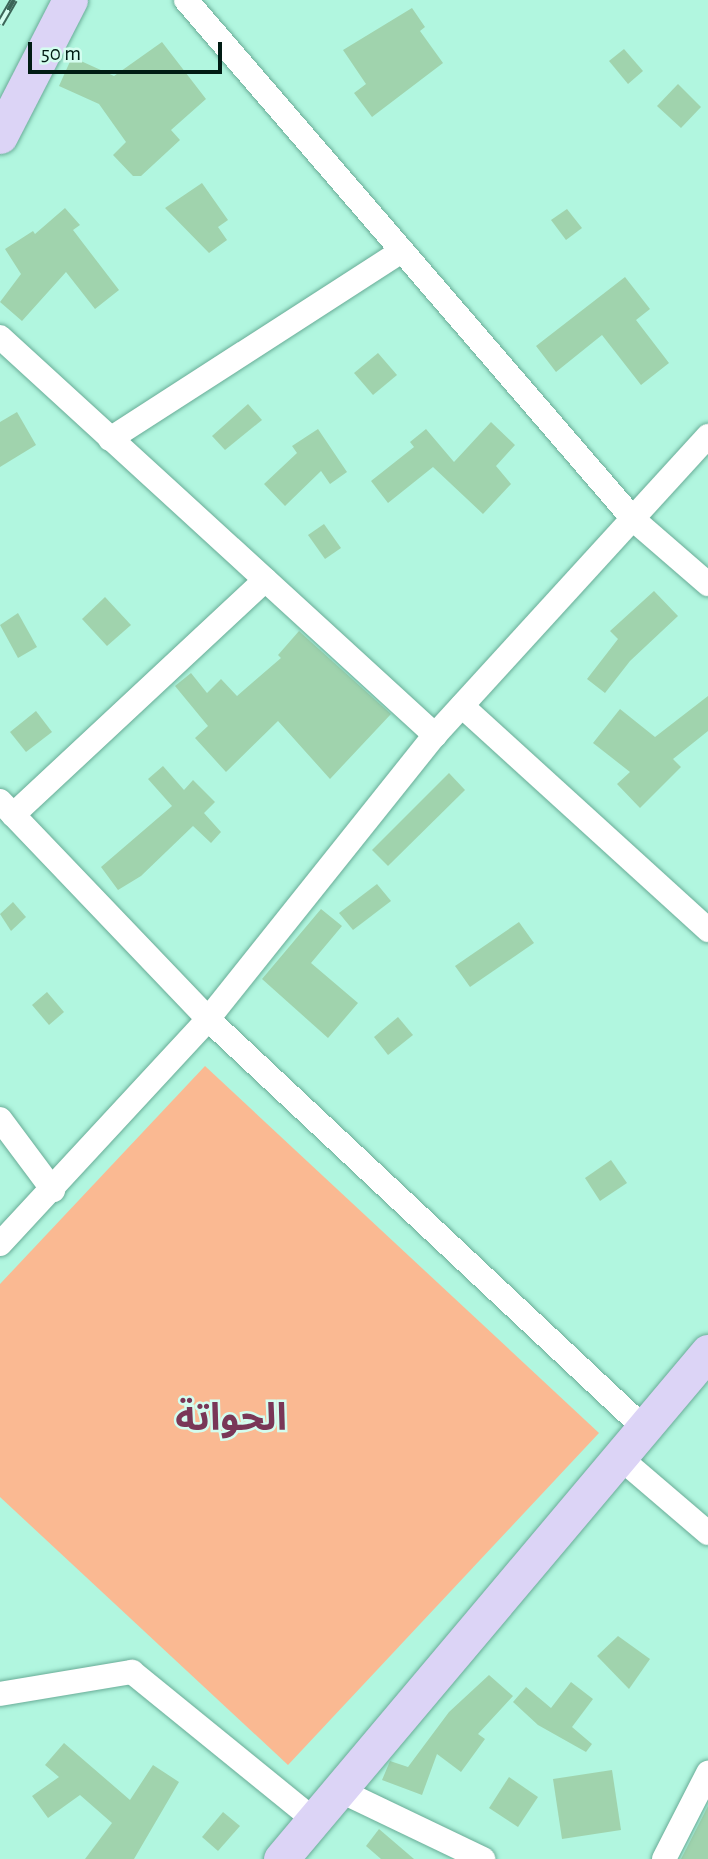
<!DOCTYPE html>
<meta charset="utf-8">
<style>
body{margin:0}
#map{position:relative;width:708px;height:1859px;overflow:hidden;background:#b1f6df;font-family:"Alegreya Sans","Noto Sans Arabic",sans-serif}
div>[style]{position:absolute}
.green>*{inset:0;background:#fab992}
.building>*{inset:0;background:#a0d3ad}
.roads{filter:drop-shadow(0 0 2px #69ac97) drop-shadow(0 0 2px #69ac97)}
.street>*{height:24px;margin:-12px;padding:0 12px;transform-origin:12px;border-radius:12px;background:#fff}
.secondary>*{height:35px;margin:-17.5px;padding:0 17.5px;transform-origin:17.5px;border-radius:17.5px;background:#dcd4f6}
.rail>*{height:8px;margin-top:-4px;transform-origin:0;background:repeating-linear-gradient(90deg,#d4fdef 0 16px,#3c6558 0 32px);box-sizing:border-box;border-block:2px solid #3c6558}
span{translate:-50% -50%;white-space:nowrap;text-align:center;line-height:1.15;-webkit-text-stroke:5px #d4fdef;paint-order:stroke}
.town-label{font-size:38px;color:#793757;font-weight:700}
.scale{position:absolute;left:28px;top:42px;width:194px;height:32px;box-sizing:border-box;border:4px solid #011c14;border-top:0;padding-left:9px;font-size:21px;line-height:24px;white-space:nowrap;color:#011c14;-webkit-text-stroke:5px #d4fdef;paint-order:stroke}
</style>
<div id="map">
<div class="green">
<i style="clip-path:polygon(205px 1066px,599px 1433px,288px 1765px,0 1497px,0 1284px)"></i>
</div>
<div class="building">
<i style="clip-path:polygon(412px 8px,425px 27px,420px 31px,443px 63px,372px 117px,354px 93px,366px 84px,343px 50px)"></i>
<i style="clip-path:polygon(162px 42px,206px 99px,171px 130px,180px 140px,141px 176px,133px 176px,113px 155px,126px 142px,99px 104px,59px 86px,72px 57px,114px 76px)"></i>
<i style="clip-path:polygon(624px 49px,643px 71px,628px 84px,609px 61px)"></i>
<i style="clip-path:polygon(678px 84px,701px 107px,681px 128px,657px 106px)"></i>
<i style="clip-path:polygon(202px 183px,228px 220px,218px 227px,227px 240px,209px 253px,165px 208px)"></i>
<i style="clip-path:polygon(65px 208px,80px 225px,73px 230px,119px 290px,95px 309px,66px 272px,22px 321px,0 302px,21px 274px,5px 249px,33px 231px,35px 234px)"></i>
<i style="clip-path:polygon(567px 209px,582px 228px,566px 240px,551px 220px)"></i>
<i style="clip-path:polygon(625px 277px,650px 309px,636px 320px,669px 363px,641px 385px,602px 335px,556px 372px,536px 346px)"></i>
<i style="clip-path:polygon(378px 353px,397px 375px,373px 395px,354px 373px)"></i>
<i style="clip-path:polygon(248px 404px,262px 420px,225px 450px,212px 436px)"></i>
<i style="clip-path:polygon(17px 412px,36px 445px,0 467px,0 422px)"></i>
<i style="clip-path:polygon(491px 422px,515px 445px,496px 466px,511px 484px,483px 514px,433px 467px,388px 503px,371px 481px,414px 447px,410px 442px,426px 429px,454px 462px)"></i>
<i style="clip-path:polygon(318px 429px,347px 472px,330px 484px,321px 471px,285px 506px,264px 484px,297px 453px,292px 446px)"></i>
<i style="clip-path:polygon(324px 524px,341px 548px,325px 559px,308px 535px)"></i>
<i style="clip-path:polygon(654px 591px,678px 616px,630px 661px,605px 693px,587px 679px,618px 639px,610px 631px)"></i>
<i style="clip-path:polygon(105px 597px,131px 625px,107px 646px,82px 619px)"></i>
<i style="clip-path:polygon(18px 613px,37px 647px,18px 658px,0 625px)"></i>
<i style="clip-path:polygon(299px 631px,391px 714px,330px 779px,278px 721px,226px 772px,195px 738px,208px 726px,175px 686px,191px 673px,207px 693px,221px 679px,237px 696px,281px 658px,278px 655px)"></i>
<i style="clip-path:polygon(708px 696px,708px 731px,673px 759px,681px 767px,640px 808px,617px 784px,630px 772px,593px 743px,620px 709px,655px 737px)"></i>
<i style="clip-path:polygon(36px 711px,52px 732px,26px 752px,10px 732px)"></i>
<i style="clip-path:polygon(163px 766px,184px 790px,193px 780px,215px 802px,204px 813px,221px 832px,211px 843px,193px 826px,141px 876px,118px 890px,101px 867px,172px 806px,148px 779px)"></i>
<i style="clip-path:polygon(449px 773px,465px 790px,388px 866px,372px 850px)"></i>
<i style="clip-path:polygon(377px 884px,391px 901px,353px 930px,339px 913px)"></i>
<i style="clip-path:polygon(13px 902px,26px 917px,11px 931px,0 914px)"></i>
<i style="clip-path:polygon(321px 909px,342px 926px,311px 963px,358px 1003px,328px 1038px,262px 979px)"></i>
<i style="clip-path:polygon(519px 922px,534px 943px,470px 987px,455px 966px)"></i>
<i style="clip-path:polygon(47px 992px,64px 1012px,49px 1025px,32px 1005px)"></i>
<i style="clip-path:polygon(398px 1017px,413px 1035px,388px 1055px,374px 1037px)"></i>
<i style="clip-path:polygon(611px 1160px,627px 1183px,600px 1201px,585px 1178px)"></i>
<i style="clip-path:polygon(618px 1636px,650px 1659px,629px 1689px,597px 1656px)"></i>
<i style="clip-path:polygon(489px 1675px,513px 1696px,478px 1734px,485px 1739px,461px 1772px,437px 1754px,422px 1795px,382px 1780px,390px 1761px,408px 1767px,449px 1712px)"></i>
<i style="clip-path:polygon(571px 1682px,593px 1699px,572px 1727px,592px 1744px,586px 1752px,538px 1725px,513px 1702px,526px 1687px,551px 1708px)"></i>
<i style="clip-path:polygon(64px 1743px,130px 1800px,153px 1765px,179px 1782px,134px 1859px,85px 1859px,112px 1823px,80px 1795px,48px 1818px,32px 1796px,59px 1777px,45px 1765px)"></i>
<i style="clip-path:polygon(612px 1770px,621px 1830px,562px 1839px,553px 1779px)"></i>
<i style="clip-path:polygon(509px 1777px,538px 1797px,518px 1827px,489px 1808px)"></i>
<i style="clip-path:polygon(708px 1806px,708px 1859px,681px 1859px)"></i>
<i style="clip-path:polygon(223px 1812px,240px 1826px,218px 1851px,202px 1837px)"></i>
<i style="clip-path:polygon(379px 1829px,414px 1859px,381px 1859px,366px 1846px)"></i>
</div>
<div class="roads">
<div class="street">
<i style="left:186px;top:0;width:686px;rotate:49.25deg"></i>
<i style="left:634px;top:520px;width:98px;rotate:40.9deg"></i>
<i style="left:0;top:337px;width:590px;rotate:42.46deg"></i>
<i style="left:110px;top:439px;width:347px;rotate:-32.8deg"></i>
<i style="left:462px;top:706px;width:333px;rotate:42.3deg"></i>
<i style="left:0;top:801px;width:301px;rotate:46.3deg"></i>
<i style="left:208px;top:1019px;width:598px;rotate:43.17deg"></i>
<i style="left:13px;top:815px;width:345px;rotate:-43deg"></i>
<i style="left:0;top:1119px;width:89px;rotate:53.3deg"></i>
<i style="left:0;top:1244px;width:306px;rotate:-47.2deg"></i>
<i style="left:208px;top:1019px;width:364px;rotate:-51.4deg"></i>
<i style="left:435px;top:735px;width:405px;rotate:-47.6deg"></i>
<i style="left:619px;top:1457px;width:117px;rotate:40.5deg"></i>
<i style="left:0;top:1694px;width:134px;rotate:-9.5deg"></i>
<i style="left:132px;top:1672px;width:235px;rotate:39.1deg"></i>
<i style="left:339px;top:1790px;width:160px;rotate:25.6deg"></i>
<i style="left:664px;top:1859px;width:97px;rotate:-62.9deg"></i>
</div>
<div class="secondary">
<i style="left:0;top:136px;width:153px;rotate:-62.8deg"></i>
<i style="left:281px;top:1859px;width:663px;rotate:-49.9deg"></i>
</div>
</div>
<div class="rail">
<i style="left:0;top:24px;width:28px;rotate:-60deg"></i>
</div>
<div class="town-label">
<span style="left:231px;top:1420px">الحواتة</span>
</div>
<div class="scale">50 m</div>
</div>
